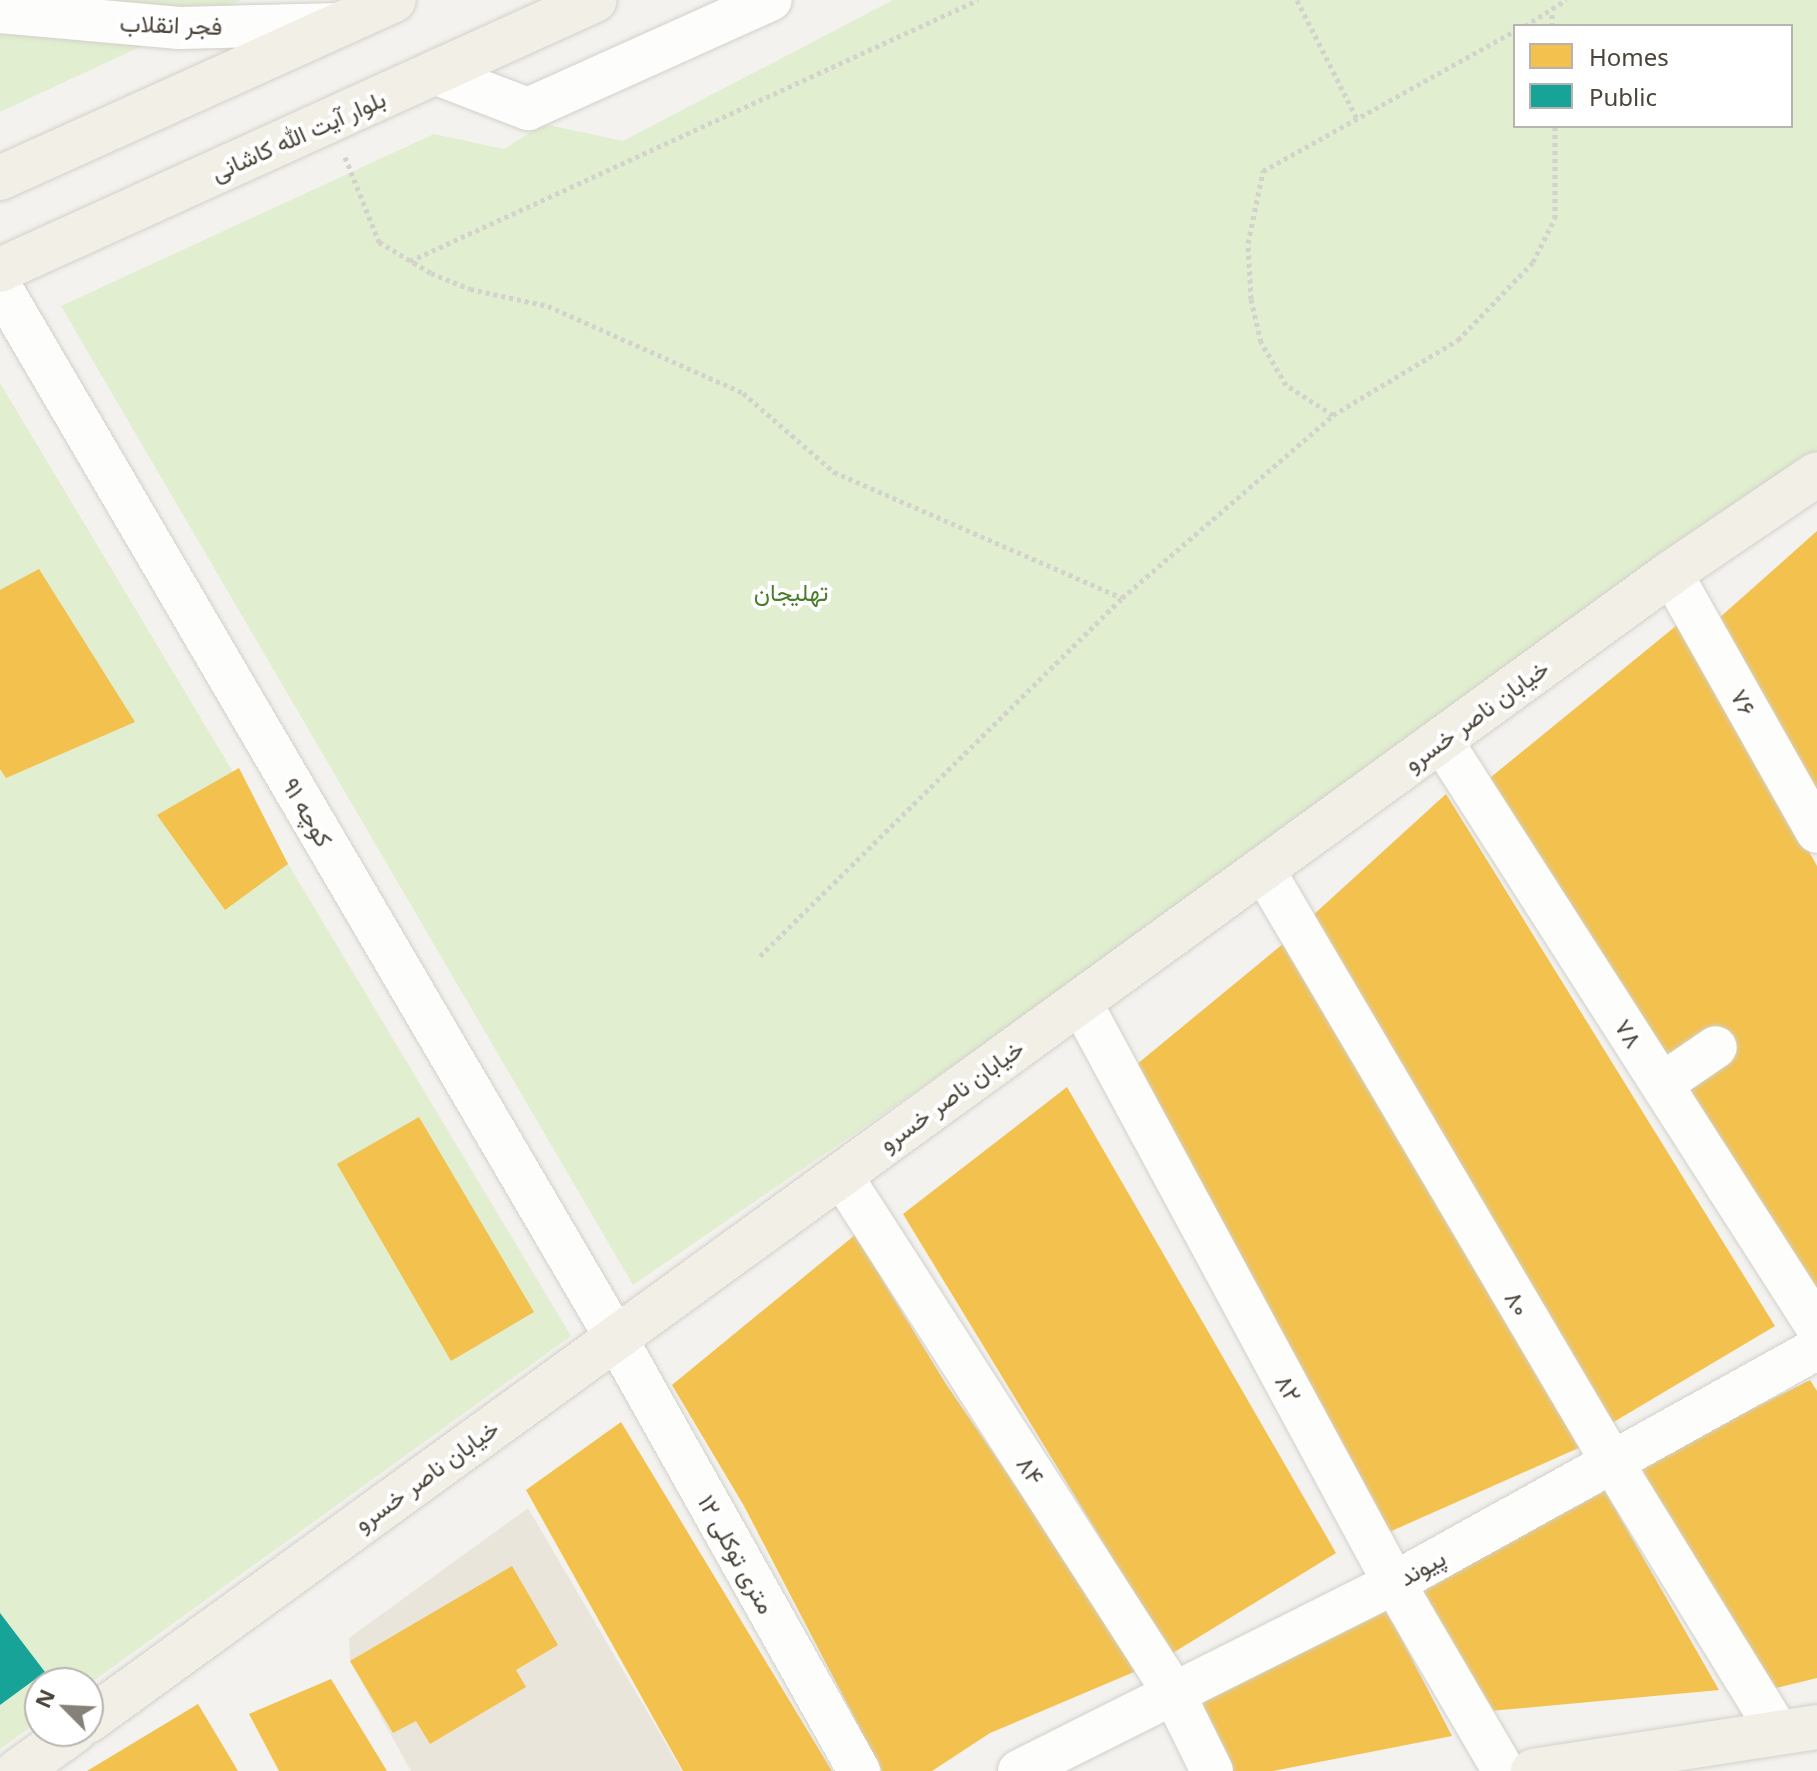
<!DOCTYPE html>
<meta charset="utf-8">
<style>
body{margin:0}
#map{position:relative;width:1817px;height:1771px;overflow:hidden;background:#f4f2ee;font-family:"Noto Sans",Vazirmatn,sans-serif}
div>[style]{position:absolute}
.education>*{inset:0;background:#eae5da}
.green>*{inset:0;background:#e1eecf}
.homes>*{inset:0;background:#f2c14e}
.public>*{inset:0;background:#17a398}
.path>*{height:5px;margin-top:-2.5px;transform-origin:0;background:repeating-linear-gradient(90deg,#d3d2cc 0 4px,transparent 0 8px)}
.roads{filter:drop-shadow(0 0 2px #d2d0cb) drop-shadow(0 0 2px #d2d0cb)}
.minor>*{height:42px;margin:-21px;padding:0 21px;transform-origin:21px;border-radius:21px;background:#fdfdfc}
.major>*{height:44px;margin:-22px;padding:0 22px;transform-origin:22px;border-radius:22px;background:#f2efe6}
span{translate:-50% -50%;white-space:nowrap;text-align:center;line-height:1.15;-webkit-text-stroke:8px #fff;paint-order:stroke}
.street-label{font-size:24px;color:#4b4439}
.park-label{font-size:24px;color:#4a7f2a}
.legend{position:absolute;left:1513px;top:24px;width:280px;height:104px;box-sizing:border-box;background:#fff;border:2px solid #b7b4b0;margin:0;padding:10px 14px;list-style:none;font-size:24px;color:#4b4439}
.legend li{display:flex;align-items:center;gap:16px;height:40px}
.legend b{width:40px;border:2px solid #b7b4b0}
.north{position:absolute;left:24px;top:1667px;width:80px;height:80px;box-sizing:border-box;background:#fff;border:2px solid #b7b4b0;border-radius:50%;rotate:294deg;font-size:22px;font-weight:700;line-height:32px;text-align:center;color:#4b4439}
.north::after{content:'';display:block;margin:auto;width:28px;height:36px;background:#868178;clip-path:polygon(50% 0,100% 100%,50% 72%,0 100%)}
</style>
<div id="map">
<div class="education">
<i style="clip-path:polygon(528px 1508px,682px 1771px,411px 1771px,350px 1661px,349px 1638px)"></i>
</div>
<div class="green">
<i style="clip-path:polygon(0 0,241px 0,0 112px)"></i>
<i style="clip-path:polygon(evenodd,893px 0,1817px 0,1817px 474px,633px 1285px,61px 306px,434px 134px,504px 149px,544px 124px,623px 141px,893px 0,1515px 26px,1791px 26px,1791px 126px,1515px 126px,1515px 26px)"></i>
<i style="clip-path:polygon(0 383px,571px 1336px,88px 1685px,40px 1683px,40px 1720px,0 1749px)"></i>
</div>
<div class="homes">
<i style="clip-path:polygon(1817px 531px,1817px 795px,1718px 619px)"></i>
<i style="clip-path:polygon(39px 569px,135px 722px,6px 778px,0 769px,0 590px)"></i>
<i style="clip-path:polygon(1682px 621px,1817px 866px,1817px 1299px,1485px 782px)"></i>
<i style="clip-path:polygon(239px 768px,288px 864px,225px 910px,157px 815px)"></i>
<i style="clip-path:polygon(1446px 794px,1775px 1326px,1612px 1423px,1311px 917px)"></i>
<i style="clip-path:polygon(1284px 943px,1583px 1446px,1387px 1533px,1136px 1065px)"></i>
<i style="clip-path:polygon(1067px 1087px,1336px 1553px,1171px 1654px,903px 1214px)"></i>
<i style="clip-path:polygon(419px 1117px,534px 1312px,451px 1361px,337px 1164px)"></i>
<i style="clip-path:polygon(855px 1235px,946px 1384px,1141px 1669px,990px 1733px,932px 1771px,882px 1771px,744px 1506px,672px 1385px)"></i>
<i style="clip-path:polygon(1810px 1380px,1817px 1391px,1817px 1678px,1763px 1691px,1636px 1467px)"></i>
<i style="clip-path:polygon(621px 1422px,832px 1771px,683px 1771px,526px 1490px)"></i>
<i style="clip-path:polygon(1605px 1491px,1719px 1690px,1490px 1711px,1415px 1593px)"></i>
<i style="clip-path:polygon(512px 1566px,558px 1645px,516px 1670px,526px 1687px,430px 1744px,416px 1721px,393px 1733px,350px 1661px)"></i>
<i style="clip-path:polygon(1386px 1609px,1452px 1736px,1273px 1771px,1226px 1771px,1197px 1697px)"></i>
<i style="clip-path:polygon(331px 1679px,387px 1771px,279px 1771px,249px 1714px)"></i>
<i style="clip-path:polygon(198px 1704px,238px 1771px,87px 1771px)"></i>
</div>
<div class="public">
<i style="clip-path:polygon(0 1613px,45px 1672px,0 1705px)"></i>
</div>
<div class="path">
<i style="left:1297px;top:0;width:133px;rotate:63.2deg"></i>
<i style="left:1525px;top:26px;width:49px;rotate:-32.4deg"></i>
<i style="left:1552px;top:26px;width:15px;rotate:-90deg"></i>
<i style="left:345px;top:157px;width:92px;rotate:68.2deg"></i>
<i style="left:379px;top:242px;width:61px;rotate:30.8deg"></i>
<i style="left:431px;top:273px;width:42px;rotate:22.3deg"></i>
<i style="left:470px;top:289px;width:80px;rotate:12.3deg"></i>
<i style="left:548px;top:306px;width:214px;rotate:24deg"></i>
<i style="left:743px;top:393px;width:121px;rotate:41deg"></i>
<i style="left:834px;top:472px;width:314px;rotate:23.6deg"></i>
<i style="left:410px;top:261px;width:625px;rotate:-24.68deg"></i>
<i style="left:1333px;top:415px;width:56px;rotate:-147.4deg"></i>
<i style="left:1286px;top:385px;width:50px;rotate:-120.2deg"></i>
<i style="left:1261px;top:342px;width:44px;rotate:-103.1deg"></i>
<i style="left:1251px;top:299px;width:56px;rotate:-93.1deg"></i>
<i style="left:1248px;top:243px;width:74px;rotate:-78.2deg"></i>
<i style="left:1263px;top:171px;width:288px;rotate:-29.1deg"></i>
<i style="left:760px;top:956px;width:509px;rotate:-44.68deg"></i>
<i style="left:1122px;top:598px;width:279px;rotate:-40.9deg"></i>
<i style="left:1333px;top:415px;width:146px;rotate:-31deg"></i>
<i style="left:1458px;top:340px;width:108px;rotate:-46.1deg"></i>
<i style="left:1533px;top:262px;width:49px;rotate:-63.4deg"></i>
<i style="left:1555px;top:218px;width:92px;rotate:-90deg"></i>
</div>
<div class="roads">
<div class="minor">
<i style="left:0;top:12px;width:180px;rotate:5.1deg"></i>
<i style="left:179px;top:28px;width:161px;rotate:-1.4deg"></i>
<i style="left:434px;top:73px;width:101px;rotate:21deg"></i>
<i style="left:528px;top:109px;width:266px;rotate:-24.2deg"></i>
<i style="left:0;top:286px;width:1219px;rotate:59.65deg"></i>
<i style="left:616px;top:1338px;width:497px;rotate:60.7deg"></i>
<i style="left:1671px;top:573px;width:297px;rotate:60.6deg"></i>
<i style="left:1441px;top:740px;width:697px;rotate:57.36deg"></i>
<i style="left:1263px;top:869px;width:688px;rotate:59.52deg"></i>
<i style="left:1612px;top:1462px;width:318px;rotate:58.4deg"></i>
<i style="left:1080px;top:1001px;width:661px;rotate:61.65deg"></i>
<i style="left:1394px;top:1583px;width:218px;rotate:59.7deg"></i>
<i style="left:1662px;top:1084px;width:65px;rotate:-34.4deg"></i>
<i style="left:841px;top:1175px;width:612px;rotate:57.27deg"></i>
<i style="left:1172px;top:1690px;width:90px;rotate:63.7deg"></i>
<i style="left:1019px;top:1771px;width:419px;rotate:-26.6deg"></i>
<i style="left:1394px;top:1583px;width:483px;rotate:-29deg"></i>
</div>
<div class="major">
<i style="left:0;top:178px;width:432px;rotate:-24.3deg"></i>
<i style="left:0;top:270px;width:653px;rotate:-24.41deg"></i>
<i style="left:88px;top:1721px;width:1955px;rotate:-35.95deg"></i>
<i style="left:1671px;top:573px;width:176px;rotate:-34.1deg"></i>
<i style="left:18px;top:1771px;width:69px;rotate:-35.5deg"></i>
<i style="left:1533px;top:1771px;width:287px;rotate:-8.8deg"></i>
</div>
</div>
<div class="street-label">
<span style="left:171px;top:24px;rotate:2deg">فجر انقلاب</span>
<span style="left:298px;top:135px;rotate:-24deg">بلوار آیت الله کاشانی</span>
<span style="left:1744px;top:702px;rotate:61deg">۷۶</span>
<span style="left:1476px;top:715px;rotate:-36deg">خیابان ناصر خسرو</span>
<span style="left:308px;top:812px;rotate:60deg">کوچه ۹۱</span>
<span style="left:1629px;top:1033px;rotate:57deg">۷۸</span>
<span style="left:951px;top:1095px;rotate:-36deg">خیابان ناصر خسرو</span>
<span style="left:1518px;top:1303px;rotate:60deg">۸۰</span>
<span style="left:1289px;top:1388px;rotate:62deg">۸۲</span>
<span style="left:1031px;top:1470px;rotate:57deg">۸۴</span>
<span style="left:426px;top:1475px;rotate:-36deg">خیابان ناصر خسرو</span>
<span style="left:737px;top:1554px;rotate:61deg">۱۲ متری توکلی</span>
<span style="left:1422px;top:1567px;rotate:-29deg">پیوند</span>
</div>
<div class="park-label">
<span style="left:791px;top:592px">تهلیجان</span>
</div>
<ul class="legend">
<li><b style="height:22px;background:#f2c14e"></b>Homes</li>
<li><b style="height:22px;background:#17a398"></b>Public</li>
</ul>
<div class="north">N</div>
</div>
